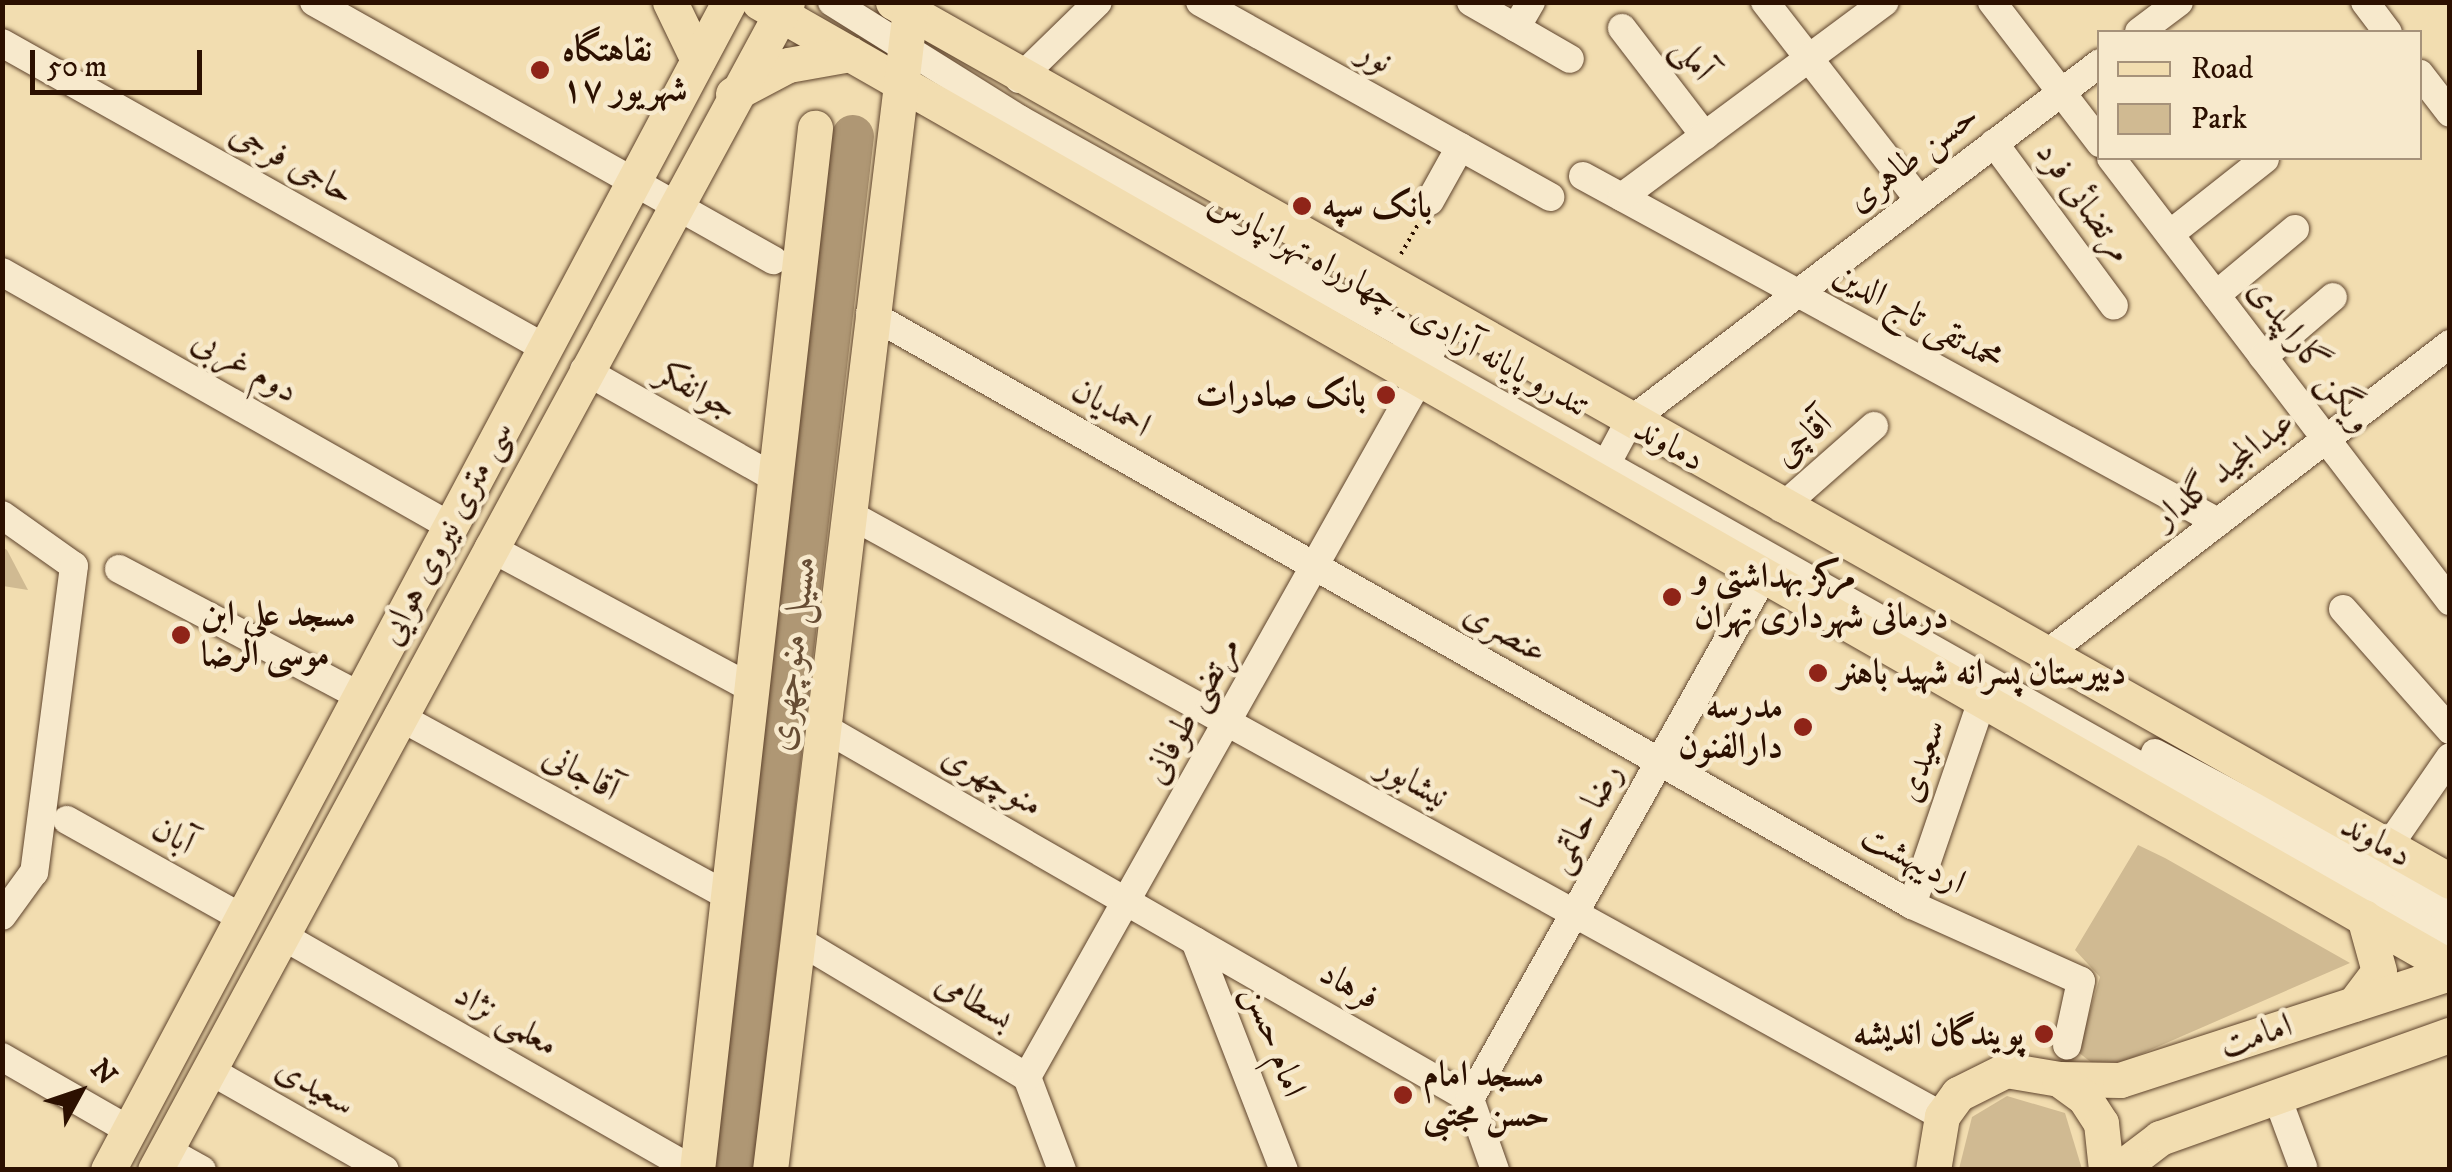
<!DOCTYPE html>
<meta charset="utf-8">
<style>
body{margin:0}
#map{position:relative;width:2452px;height:1172px;overflow:hidden;background:#f2ddb0;font-family:"IM FELL DW Pica",Amiri,serif}
div>[style]{position:absolute}
.green>*{inset:0;background:#d0ba92}
.river>*{height:42px;margin:-21px;padding:0 21px;transform-origin:21px;border-radius:21px;background:#af9774}
.path>*{height:4px;margin-top:-2px;transform-origin:0;background:repeating-linear-gradient(90deg,#2c1000 0 2.5px,transparent 0 7.5px)}
.roads{filter:drop-shadow(0 0 2px #5e432c) drop-shadow(0 0 2px #5e432c)}
.minor>*{height:28px;margin:-14px;padding:0 14px;transform-origin:14px;border-radius:14px;background:#f7e9cc}
.major>*{height:35px;margin:-17.5px;padding:0 17.5px;transform-origin:17.5px;border-radius:17.5px;background:#f2ddb0}
.dots>*{width:28px;height:28px;translate:-50% -50%;box-sizing:border-box;border:5px solid #f7e9cc;border-radius:50%}
span{translate:-50% -50%;white-space:nowrap;text-align:center;line-height:1.15;-webkit-text-stroke:9px #f7e9cc;paint-order:stroke}
.poi-label{font-size:35px;color:#2c1000;font-weight:700}
.left{translate:0 -50%;text-align:left}
.right{translate:-100% -50%;text-align:right}
.street-label{font-size:35px;color:#2c1000}
.water-label{font-size:38px;color:#674d34;font-style:italic}
.frame{position:absolute;inset:0;border:5px solid #2c1000;pointer-events:none}
.legend{position:absolute;left:2097px;top:30px;width:325px;height:130px;box-sizing:border-box;background:#f7e9cc;border:2px solid #a6927a;margin:0;padding:12px 18px;list-style:none;font-size:30px;color:#2c1000}
.legend li{display:flex;align-items:center;gap:20px;height:50px}
.legend b{width:50px;border:2px solid #a6927a}
.north{position:absolute;left:30px;top:1042px;width:100px;height:100px;-webkit-text-stroke:8px #f7e9cc;paint-order:stroke;rotate:50deg;font-size:28px;font-weight:700;line-height:40px;text-align:center;color:#2c1000}
.north::after{content:'';display:block;margin:auto;width:35px;height:45px;background:#2c1000;clip-path:polygon(50% 0,100% 100%,50% 72%,0 100%)}
.scale{position:absolute;left:30px;top:50px;width:172px;height:45px;box-sizing:border-box;border:5px solid #2c1000;border-top:0;padding-left:12px;font-size:30px;line-height:35px;white-space:nowrap;color:#2c1000;-webkit-text-stroke:8px #f7e9cc;paint-order:stroke}
</style>
<div id="map">
<div class="green">
<i style="clip-path:polygon(835px 126px,870px 137px,837px 420px,803px 415px,802px 330px)"></i>
<i style="clip-path:polygon(2px 547px,7px 550px,28px 590px,3px 586px)"></i>
<i style="clip-path:polygon(2138px 845px,2165px 858px,2350px 963px,2102px 1071px,2078px 1052px,2100px 977px,2075px 950px)"></i>
<i style="clip-path:polygon(2007px 1096px,2065px 1113px,2082px 1169px,1959px 1169px,1972px 1117px)"></i>
</div>
<div class="river">
<i style="left:732px;top:1170px;width:1041px;rotate:-83.33deg"></i>
</div>
<div class="path">
<i style="left:1401px;top:254px;width:36px;rotate:-60deg"></i>
</div>
<div class="roads">
<div class="minor">
<i style="left:314px;top:2px;width:527px;rotate:29.34deg"></i>
<i style="left:832px;top:2px;width:221px;rotate:32deg"></i>
<i style="left:1019px;top:119px;width:473px;rotate:29.2deg"></i>
<i style="left:1200px;top:2px;width:401px;rotate:29.1deg"></i>
<i style="left:1471px;top:2px;width:114px;rotate:29.9deg"></i>
<i style="left:1765px;top:2px;width:251px;rotate:52.1deg"></i>
<i style="left:1992px;top:2px;width:178px;rotate:52.5deg"></i>
<i style="left:2365px;top:2px;width:38px;rotate:53deg"></i>
<i style="left:1516px;top:28px;width:30px;rotate:-60deg"></i>
<i style="left:1622px;top:28px;width:136px;rotate:52.5deg"></i>
<i style="left:2139px;top:32px;width:50px;rotate:-36.9deg"></i>
<i style="left:2px;top:43px;width:623px;rotate:29.32deg"></i>
<i style="left:2420px;top:74px;width:49px;rotate:52.4deg"></i>
<i style="left:1019px;top:79px;width:110px;rotate:-44.3deg"></i>
<i style="left:1994px;top:143px;width:202px;rotate:53.6deg"></i>
<i style="left:2111px;top:158px;width:558px;rotate:52.58deg"></i>
<i style="left:1583px;top:176px;width:723px;rotate:28.59deg"></i>
<i style="left:1622px;top:197px;width:327px;rotate:-36.6deg"></i>
<i style="left:1430px;top:201px;width:62px;rotate:-60.9deg"></i>
<i style="left:2170px;top:234px;width:121px;rotate:-38.3deg"></i>
<i style="left:2px;top:272px;width:515px;rotate:29.55deg"></i>
<i style="left:2216px;top:295px;width:103px;rotate:-39.9deg"></i>
<i style="left:870px;top:314px;width:1198px;rotate:29.56deg"></i>
<i style="left:1912px;top:905px;width:185px;rotate:24.2deg"></i>
<i style="left:2081px;top:981px;width:66px;rotate:102.2deg"></i>
<i style="left:1405px;top:351px;width:1200px;rotate:29.45deg"></i>
<i style="left:2263px;top:357px;width:92px;rotate:-40.6deg"></i>
<i style="left:584px;top:370px;width:217px;rotate:29.5deg"></i>
<i style="left:1600px;top:476px;width:61px;rotate:-61.8deg"></i>
<i style="left:1629px;top:422px;width:592px;rotate:-37.31deg"></i>
<i style="left:1781px;top:508px;width:124px;rotate:-41.4deg"></i>
<i style="left:849px;top:514px;width:1248px;rotate:28.84deg"></i>
<i style="left:2px;top:515px;width:88px;rotate:35.3deg"></i>
<i style="left:74px;top:566px;width:309px;rotate:97.4deg"></i>
<i style="left:34px;top:872px;width:54px;rotate:126deg"></i>
<i style="left:489px;top:547px;width:298px;rotate:28.3deg"></i>
<i style="left:119px;top:569px;width:272px;rotate:27.8deg"></i>
<i style="left:2343px;top:609px;width:162px;rotate:48.5deg"></i>
<i style="left:2045px;top:655px;width:511px;rotate:-37.52deg"></i>
<i style="left:398px;top:716px;width:376px;rotate:28.6deg"></i>
<i style="left:821px;top:726px;width:749px;rotate:29.89deg"></i>
<i style="left:1470px;top:1099px;width:75px;rotate:70.6deg"></i>
<i style="left:2155px;top:753px;width:334px;rotate:28deg"></i>
<i style="left:67px;top:820px;width:201px;rotate:29.2deg"></i>
<i style="left:2388px;top:847px;width:109px;rotate:-55.4deg"></i>
<i style="left:1912px;top:905px;width:219px;rotate:-71.1deg"></i>
<i style="left:281px;top:935px;width:474px;rotate:29.7deg"></i>
<i style="left:798px;top:940px;width:267px;rotate:30.9deg"></i>
<i style="left:1027px;top:1077px;width:99px;rotate:69.4deg"></i>
<i style="left:1195px;top:941px;width:246px;rotate:68.8deg"></i>
<i style="left:2px;top:1057px;width:146px;rotate:29.9deg"></i>
<i style="left:209px;top:1070px;width:202px;rotate:29.6deg"></i>
<i style="left:1027px;top:1077px;width:802px;rotate:-60.65deg"></i>
<i style="left:2277px;top:1097px;width:75px;rotate:69.6deg"></i>
<i style="left:1470px;top:1099px;width:602px;rotate:-60.67deg"></i>
<i style="left:166px;top:1150px;width:41px;rotate:29.1deg"></i>
</div>
<div class="major">
<i style="left:670px;top:2px;width:64px;rotate:64.2deg"></i>
<i style="left:759px;top:2px;width:1947px;rotate:29.71deg"></i>
<i style="left:893px;top:2px;width:1788px;rotate:29.45deg"></i>
<i style="left:733px;top:94px;width:62px;rotate:-27.8deg"></i>
<i style="left:788px;top:65px;width:63px;rotate:-10.1deg"></i>
<i style="left:2354px;top:1004px;width:41px;rotate:-52.9deg"></i>
<i style="left:2379px;top:971px;width:56px;rotate:-105.5deg"></i>
<i style="left:2059px;top:1079px;width:61px;rotate:0.9deg"></i>
<i style="left:2120px;top:1080px;width:347px;rotate:-18deg"></i>
<i style="left:108px;top:1170px;width:1323px;rotate:-62deg"></i>
<i style="left:155px;top:1170px;width:1328px;rotate:-61.58deg"></i>
<i style="left:697px;top:1170px;width:1049px;rotate:-83.54deg"></i>
<i style="left:770px;top:1170px;width:1176px;rotate:-83.12deg"></i>
<i style="left:1933px;top:1170px;width:55px;rotate:-80.5deg"></i>
<i style="left:1942px;top:1116px;width:27px;rotate:-54deg"></i>
<i style="left:1958px;top:1094px;width:54px;rotate:-26.6deg"></i>
<i style="left:2006px;top:1070px;width:54px;rotate:9.6deg"></i>
<i style="left:2059px;top:1079px;width:31px;rotate:36deg"></i>
<i style="left:2084px;top:1097px;width:31px;rotate:57deg"></i>
<i style="left:2101px;top:1123px;width:47px;rotate:83.9deg"></i>
<i style="left:2118px;top:1170px;width:53px;rotate:-37.3deg"></i>
<i style="left:2160px;top:1138px;width:308px;rotate:-19.6deg"></i>
</div>
</div>
<div class="dots">
<i style="left:540px;top:70px;background:#8f2418"></i>
<i style="left:1302px;top:206px;background:#8f2418"></i>
<i style="left:1386px;top:395px;background:#8f2418"></i>
<i style="left:1672px;top:597px;background:#8f2418"></i>
<i style="left:181px;top:635px;background:#8f2418"></i>
<i style="left:1818px;top:673px;background:#8f2418"></i>
<i style="left:1803px;top:727px;background:#8f2418"></i>
<i style="left:2044px;top:1034px;background:#8f2418"></i>
<i style="left:1403px;top:1095px;background:#8f2418"></i>
</div>
<div class="poi-label">
<span class="left" style="left:562px;top:70px">نقاهتگاه<br>۱۷ شهریور</span>
<span class="left" style="left:1322px;top:206px">بانک سپه</span>
<span class="right" style="left:1366px;top:395px">بانک صادرات</span>
<span class="left" style="left:1694px;top:597px">مرکز بهداشتی و<br>درمانی شهرداری تهران</span>
<span class="left" style="left:201px;top:635px">مسجد علی ابن<br>موسی الرضا</span>
<span class="left" style="left:1838px;top:673px">دبیرستان پسرانه شهید باهنر</span>
<span class="right" style="left:1783px;top:727px">مدرسه<br>دارالفنون</span>
<span class="right" style="left:2024px;top:1034px">پویندگان اندیشه</span>
<span class="left" style="left:1423px;top:1095px">مسجد امام<br>حسن مجتبی</span>
</div>
<div class="street-label">
<span style="left:1375px;top:57px;rotate:29deg">نور</span>
<span style="left:1693px;top:59px;rotate:52deg">آملی</span>
<span style="left:1913px;top:158px;rotate:-37deg">حسن طاهری</span>
<span style="left:292px;top:163px;rotate:29deg">حاجی فرجی</span>
<span style="left:2084px;top:202px;rotate:54deg">مرتضائی فرد</span>
<span style="left:1399px;top:305px;rotate:29deg">تندرو پایانه آزادی ـ چهارراه تهرانپارس</span>
<span style="left:1918px;top:317px;rotate:29deg">محمدتقی تاج الدین</span>
<span style="left:2310px;top:356px;rotate:53deg">ویگن گاراپیدی</span>
<span style="left:245px;top:366px;rotate:30deg">دوم غربی</span>
<span style="left:697px;top:391px;rotate:29deg">جوانفکر</span>
<span style="left:1111px;top:408px;rotate:30deg">احمدیان</span>
<span style="left:1803px;top:439px;rotate:-41deg">آقاچی</span>
<span style="left:1669px;top:445px;rotate:29deg">دماوند</span>
<span style="left:2224px;top:470px;rotate:-38deg">عبدالمجید گلدار</span>
<span style="left:446px;top:533px;rotate:-62deg">سی متری نیروی هوایی</span>
<span style="left:1505px;top:633px;rotate:30deg">عنصری</span>
<span style="left:1192px;top:710px;rotate:-61deg">مرتضی طوفانی</span>
<span style="left:1922px;top:761px;rotate:-71deg">سعیدی</span>
<span style="left:581px;top:773px;rotate:29deg">آقاجانی</span>
<span style="left:992px;top:781px;rotate:30deg">منوچهری</span>
<span style="left:1413px;top:782px;rotate:29deg">نیشابور</span>
<span style="left:1585px;top:818px;rotate:-61deg">رضا حاتمی</span>
<span style="left:173px;top:836px;rotate:29deg">آبان</span>
<span style="left:2376px;top:841px;rotate:29deg">دماوند</span>
<span style="left:1913px;top:860px;rotate:27deg">اردیبهشت</span>
<span style="left:1349px;top:986px;rotate:30deg">فرهاد</span>
<span style="left:974px;top:1001px;rotate:31deg">بسطامی</span>
<span style="left:506px;top:1020px;rotate:30deg">معلمی نژاد</span>
<span style="left:2256px;top:1036px;rotate:-18deg">امامت</span>
<span style="left:1274px;top:1041px;rotate:69deg">امام حسن</span>
<span style="left:315px;top:1087px;rotate:30deg">سعیدی</span>
</div>
<div class="water-label">
<span style="left:793px;top:653px;rotate:-83deg">مسیل منوچهری</span>
</div>
<div class="frame"></div>
<ul class="legend">
<li><b style="height:12px;background:#f2ddb0"></b>Road</li>
<li><b style="height:28px;background:#d0ba92"></b>Park</li>
</ul>
<div class="north">N</div>
<div class="scale">50 m</div>
</div>
